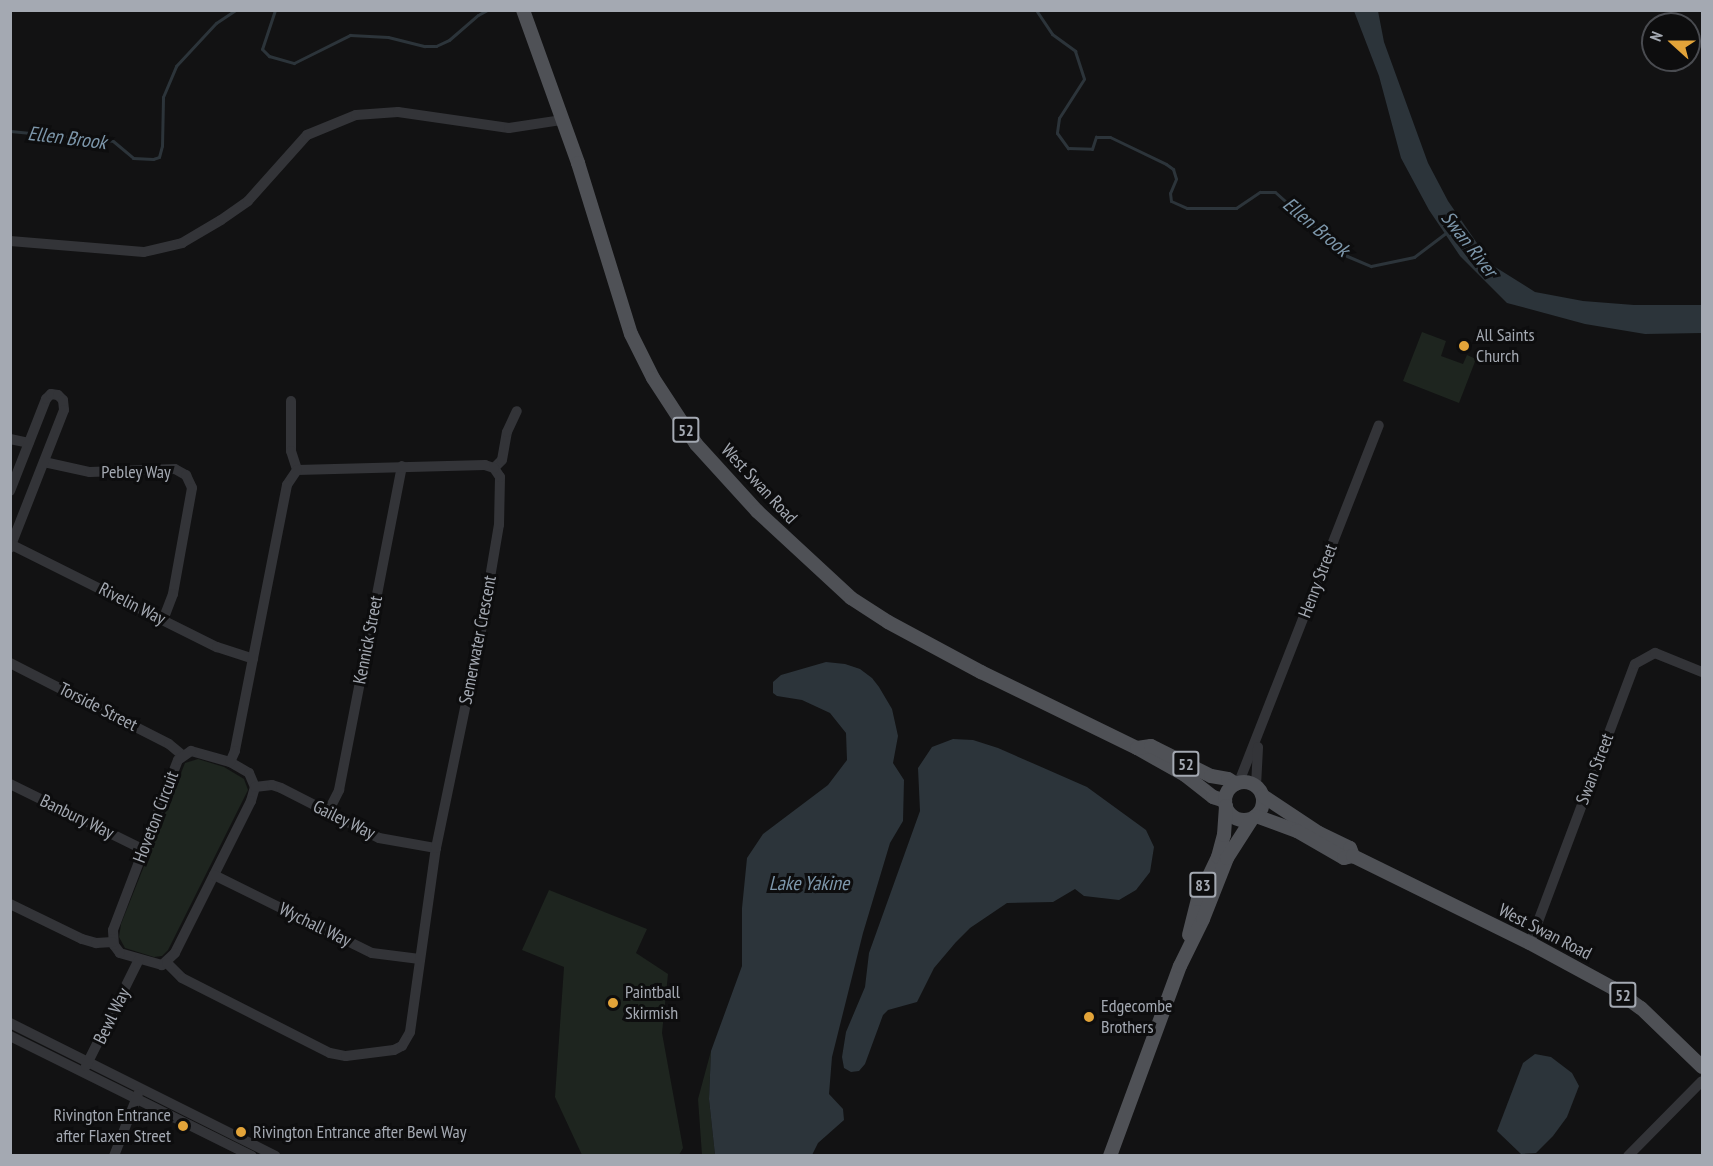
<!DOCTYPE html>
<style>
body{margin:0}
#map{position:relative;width:1713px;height:1166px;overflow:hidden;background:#121213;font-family:"PT Sans Narrow",sans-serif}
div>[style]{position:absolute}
.green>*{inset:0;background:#1e251f}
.water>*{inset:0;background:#2c343a}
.stream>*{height:3px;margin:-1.5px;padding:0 1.5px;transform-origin:1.5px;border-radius:1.5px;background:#2c343a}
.minor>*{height:10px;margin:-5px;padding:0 5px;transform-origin:5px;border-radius:5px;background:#333438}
.major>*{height:14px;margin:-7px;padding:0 7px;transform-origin:7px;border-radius:7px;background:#4f5156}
.major>.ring{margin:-7px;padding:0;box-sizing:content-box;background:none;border:14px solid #4f5156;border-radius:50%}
.dots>*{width:16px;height:16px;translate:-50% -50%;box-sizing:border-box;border:3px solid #0d0d0e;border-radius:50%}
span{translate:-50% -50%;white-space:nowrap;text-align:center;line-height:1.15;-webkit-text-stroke:6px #0d0d0e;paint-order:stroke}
.shield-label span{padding:2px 4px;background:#0d0d0e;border:2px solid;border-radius:4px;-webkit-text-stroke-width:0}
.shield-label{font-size:16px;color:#a4a9b2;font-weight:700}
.poi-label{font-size:18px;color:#a4a9b2}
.left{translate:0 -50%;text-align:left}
.right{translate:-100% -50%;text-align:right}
.street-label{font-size:18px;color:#a4a9b2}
.water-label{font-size:20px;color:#7d97ab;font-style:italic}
.frame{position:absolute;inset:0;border:12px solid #a4a9b2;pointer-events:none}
.north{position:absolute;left:1641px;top:12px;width:60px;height:60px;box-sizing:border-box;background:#0d0d0e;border:2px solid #494b50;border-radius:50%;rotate:291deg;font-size:16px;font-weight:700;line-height:24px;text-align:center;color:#a4a9b2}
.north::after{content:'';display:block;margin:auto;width:21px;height:27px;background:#e3a439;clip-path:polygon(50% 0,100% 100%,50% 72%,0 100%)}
</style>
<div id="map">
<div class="green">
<i style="clip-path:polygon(1422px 332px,1446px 341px,1441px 356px,1463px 364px,1467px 355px,1476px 359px,1459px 403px,1403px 381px)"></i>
<i style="clip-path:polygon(198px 759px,224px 767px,244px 779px,248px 790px,168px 950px,162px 956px,154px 957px,125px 948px,119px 937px,121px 924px,185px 763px)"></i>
<i style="clip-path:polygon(549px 890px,647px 929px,636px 953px,668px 974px,662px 1033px,683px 1148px,679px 1155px,582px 1155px,555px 1097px,564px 967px,522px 950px)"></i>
<i style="clip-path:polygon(711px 1051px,709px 1099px,715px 1155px,702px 1155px,698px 1099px)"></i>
</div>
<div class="water">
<i style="clip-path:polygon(1354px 11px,1378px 11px,1384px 42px,1428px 163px,1448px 201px,1492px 265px,1535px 292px,1583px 301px,1634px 305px,1702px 305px,1702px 333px,1645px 334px,1585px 324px,1507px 303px,1460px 256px,1429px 210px,1401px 158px,1379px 76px)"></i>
<i style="clip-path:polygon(826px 662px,845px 664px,860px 669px,872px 678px,879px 687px,892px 709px,898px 736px,893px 763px,904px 780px,903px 821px,890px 843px,863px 933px,832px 1057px,829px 1094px,843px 1109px,844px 1120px,818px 1143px,812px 1155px,715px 1155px,709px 1099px,711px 1051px,742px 966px,742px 908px,747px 858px,763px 834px,828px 785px,847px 760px,846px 733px,830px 713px,802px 700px,777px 696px,773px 693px,773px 682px,781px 675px)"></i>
<i style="clip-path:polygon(953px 739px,973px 740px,998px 748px,1087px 787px,1146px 830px,1154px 847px,1150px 872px,1136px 890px,1119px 900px,1084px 896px,1075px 889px,1053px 902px,1007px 903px,970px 928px,956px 942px,934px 968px,917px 1002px,888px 1010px,883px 1015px,865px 1064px,859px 1071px,851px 1072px,844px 1068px,842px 1057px,846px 1032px,865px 987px,869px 953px,920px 811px,918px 768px,932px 747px)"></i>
<i style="clip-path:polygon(1535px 1054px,1551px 1057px,1572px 1073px,1579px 1086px,1567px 1117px,1553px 1136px,1536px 1153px,1521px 1154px,1497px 1131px,1523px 1063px)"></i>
</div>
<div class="stream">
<i style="left:275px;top:10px;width:41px;rotate:108.4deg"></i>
<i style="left:262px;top:49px;width:10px;rotate:45deg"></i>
<i style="left:269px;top:56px;width:26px;rotate:16deg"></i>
<i style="left:294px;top:63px;width:63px;rotate:-26.6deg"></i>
<i style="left:350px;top:35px;width:38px;rotate:3deg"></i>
<i style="left:388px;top:37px;width:38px;rotate:14deg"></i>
<i style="left:425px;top:46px;width:11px"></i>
<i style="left:436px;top:46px;width:14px;rotate:-25deg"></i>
<i style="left:449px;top:40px;width:38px;rotate:-41deg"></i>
<i style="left:478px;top:15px;width:10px;rotate:-29deg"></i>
<i style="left:1036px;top:10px;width:29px;rotate:56deg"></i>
<i style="left:1052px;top:34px;width:29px;rotate:36deg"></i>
<i style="left:1075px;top:51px;width:29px;rotate:72deg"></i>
<i style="left:1084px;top:79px;width:46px;rotate:122.7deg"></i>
<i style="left:1059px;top:118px;width:15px;rotate:98deg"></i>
<i style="left:1057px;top:133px;width:19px;rotate:54deg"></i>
<i style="left:1068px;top:148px;width:24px;rotate:2deg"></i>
<i style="left:1092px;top:149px;width:13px;rotate:-72deg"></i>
<i style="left:1096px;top:137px;width:14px"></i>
<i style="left:1110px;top:137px;width:62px;rotate:25.7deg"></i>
<i style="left:1166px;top:164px;width:9px;rotate:36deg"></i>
<i style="left:1173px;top:169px;width:10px;rotate:73deg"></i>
<i style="left:1176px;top:179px;width:15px;rotate:113deg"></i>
<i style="left:1170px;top:193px;width:8px;rotate:83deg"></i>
<i style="left:1171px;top:201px;width:17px;rotate:24deg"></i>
<i style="left:1187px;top:208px;width:49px"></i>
<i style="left:1236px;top:208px;width:29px;rotate:-34deg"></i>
<i style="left:1260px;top:192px;width:15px"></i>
<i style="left:1275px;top:192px;width:96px;rotate:41.6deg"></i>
<i style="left:1347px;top:256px;width:26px;rotate:23deg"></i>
<i style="left:1371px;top:266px;width:44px;rotate:-11.8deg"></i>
<i style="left:1414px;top:257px;width:41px;rotate:-37.1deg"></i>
<i style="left:10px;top:131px;width:103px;rotate:5.5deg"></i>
<i style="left:113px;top:141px;width:26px;rotate:40deg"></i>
<i style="left:133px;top:158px;width:20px;rotate:3deg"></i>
<i style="left:153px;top:159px;width:6px;rotate:-18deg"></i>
<i style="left:159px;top:157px;width:11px;rotate:-75deg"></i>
<i style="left:162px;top:146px;width:49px;rotate:-88.8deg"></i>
<i style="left:163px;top:97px;width:34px;rotate:-67deg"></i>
<i style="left:176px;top:66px;width:59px;rotate:-47.1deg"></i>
<i style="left:216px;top:23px;width:23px;rotate:-34deg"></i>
</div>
<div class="minor">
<i style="left:10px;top:241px;width:134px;rotate:4.7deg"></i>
<i style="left:144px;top:252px;width:39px;rotate:-13deg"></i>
<i style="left:182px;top:243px;width:45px;rotate:-30.5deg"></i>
<i style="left:221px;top:220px;width:33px;rotate:-35deg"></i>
<i style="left:248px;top:201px;width:89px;rotate:-48.2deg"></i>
<i style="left:307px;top:135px;width:53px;rotate:-22.2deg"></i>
<i style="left:356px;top:115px;width:42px;rotate:-4.1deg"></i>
<i style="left:398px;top:112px;width:112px;rotate:8.2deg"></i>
<i style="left:509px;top:128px;width:54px;rotate:-8.6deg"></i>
<i style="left:291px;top:401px;width:50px;rotate:90deg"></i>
<i style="left:291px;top:451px;width:20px;rotate:72deg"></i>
<i style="left:10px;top:439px;width:19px;rotate:12deg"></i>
<i style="left:44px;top:462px;width:47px;rotate:12.3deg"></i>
<i style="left:90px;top:472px;width:85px;rotate:-2deg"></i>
<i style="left:175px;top:469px;width:13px;rotate:29deg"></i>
<i style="left:186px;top:475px;width:14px;rotate:65deg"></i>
<i style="left:192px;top:488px;width:108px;rotate:100.2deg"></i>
<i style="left:173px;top:594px;width:28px;rotate:111deg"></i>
<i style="left:494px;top:468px;width:11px;rotate:-45deg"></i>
<i style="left:502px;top:460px;width:28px;rotate:-80deg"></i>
<i style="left:507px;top:432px;width:23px;rotate:-65deg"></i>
<i style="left:10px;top:491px;width:99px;rotate:-68.6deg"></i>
<i style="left:46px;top:399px;width:7px;rotate:-45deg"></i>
<i style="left:51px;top:394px;width:7px;rotate:8deg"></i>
<i style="left:58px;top:395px;width:7px;rotate:45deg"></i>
<i style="left:63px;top:400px;width:10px;rotate:84deg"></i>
<i style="left:64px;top:410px;width:148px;rotate:111.4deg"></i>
<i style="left:12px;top:545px;width:229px;rotate:26.5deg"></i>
<i style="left:217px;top:647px;width:38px;rotate:18deg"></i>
<i style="left:10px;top:663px;width:178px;rotate:27deg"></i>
<i style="left:169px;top:744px;width:17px;rotate:40deg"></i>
<i style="left:191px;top:751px;width:41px;rotate:15.8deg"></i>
<i style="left:230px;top:762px;width:22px;rotate:30deg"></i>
<i style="left:249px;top:773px;width:15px;rotate:67deg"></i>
<i style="left:255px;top:787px;width:15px;rotate:106deg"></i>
<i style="left:251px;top:801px;width:170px;rotate:116.6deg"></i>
<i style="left:175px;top:953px;width:18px;rotate:137deg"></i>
<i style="left:162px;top:965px;width:44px;rotate:-164.1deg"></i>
<i style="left:120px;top:953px;width:10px;rotate:-127deg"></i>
<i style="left:114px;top:945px;width:15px;rotate:-94deg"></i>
<i style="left:113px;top:930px;width:182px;rotate:-69.1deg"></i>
<i style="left:178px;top:760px;width:16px;rotate:-35deg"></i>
<i style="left:1239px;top:782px;width:383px;rotate:-68.6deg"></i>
<i style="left:10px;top:784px;width:149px;rotate:26.2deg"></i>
<i style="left:1256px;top:786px;width:39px;rotate:-87deg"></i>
<i style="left:255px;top:787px;width:17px;rotate:-7deg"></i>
<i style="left:272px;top:785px;width:9px;rotate:18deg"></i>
<i style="left:281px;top:788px;width:110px;rotate:27deg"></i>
<i style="left:379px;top:838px;width:58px;rotate:10deg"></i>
<i style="left:328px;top:812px;width:25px;rotate:-63deg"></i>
<i style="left:339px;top:790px;width:330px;rotate:-79deg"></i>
<i style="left:214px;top:875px;width:176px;rotate:26.3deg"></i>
<i style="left:372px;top:953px;width:48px;rotate:7.1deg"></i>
<i style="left:10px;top:904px;width:80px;rotate:25.9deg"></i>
<i style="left:82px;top:939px;width:15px;rotate:16deg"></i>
<i style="left:96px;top:943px;width:17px;rotate:-3deg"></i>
<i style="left:1530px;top:943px;width:298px;rotate:-69.4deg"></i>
<i style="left:1635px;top:664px;width:23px;rotate:-29deg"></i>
<i style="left:1655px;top:653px;width:51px;rotate:22deg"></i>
<i style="left:167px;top:963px;width:21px;rotate:45deg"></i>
<i style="left:182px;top:978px;width:166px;rotate:26.9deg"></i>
<i style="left:330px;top:1053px;width:16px;rotate:11deg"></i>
<i style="left:346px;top:1056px;width:48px;rotate:-7.1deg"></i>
<i style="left:394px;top:1050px;width:9px;rotate:-27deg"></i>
<i style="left:402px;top:1046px;width:16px;rotate:-60deg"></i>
<i style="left:410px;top:1032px;width:186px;rotate:-82deg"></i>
<i style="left:436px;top:848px;width:228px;rotate:-78.3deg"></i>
<i style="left:482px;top:625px;width:101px;rotate:-80.4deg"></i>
<i style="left:499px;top:525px;width:48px;rotate:-88.8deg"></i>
<i style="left:500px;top:477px;width:11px;rotate:-124deg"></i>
<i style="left:494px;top:468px;width:9px;rotate:-162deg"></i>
<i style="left:485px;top:465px;width:188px;rotate:178.5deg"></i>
<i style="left:297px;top:470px;width:18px;rotate:124deg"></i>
<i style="left:287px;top:485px;width:271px;rotate:101.1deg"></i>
<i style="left:235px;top:751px;width:12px;rotate:114deg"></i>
<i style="left:10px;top:1023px;width:297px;rotate:26.6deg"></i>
<i style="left:10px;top:1036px;width:270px;rotate:26.4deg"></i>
<i style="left:86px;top:1066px;width:119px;rotate:-63.6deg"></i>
<i style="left:114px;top:1156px;width:66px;rotate:-68.8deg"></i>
<i style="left:1628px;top:1156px;width:105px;rotate:-45.4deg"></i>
</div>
<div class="major">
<i style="left:523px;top:10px;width:163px;rotate:70.2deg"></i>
<i style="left:578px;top:163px;width:179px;rotate:72.8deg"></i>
<i style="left:631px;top:334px;width:49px;rotate:63.4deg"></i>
<i style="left:653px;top:378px;width:79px;rotate:56.9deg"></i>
<i style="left:696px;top:444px;width:91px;rotate:47.7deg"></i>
<i style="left:757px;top:511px;width:128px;rotate:42.8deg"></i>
<i style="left:851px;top:598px;width:44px;rotate:33deg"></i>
<i style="left:888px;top:622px;width:106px;rotate:28.3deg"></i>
<i style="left:981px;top:672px;width:174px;rotate:26deg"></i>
<i style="left:1137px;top:748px;width:55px;rotate:29.4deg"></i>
<i style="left:1185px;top:775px;width:36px;rotate:38deg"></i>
<i style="left:1213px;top:797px;width:13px;rotate:18deg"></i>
<i style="left:1137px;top:748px;width:14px;rotate:-8deg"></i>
<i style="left:1151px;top:746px;width:67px;rotate:26.6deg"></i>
<i style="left:1211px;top:776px;width:17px;rotate:10deg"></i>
<i style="left:1228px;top:779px;width:9px;rotate:32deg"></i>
<i class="ring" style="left:1225px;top:782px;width:24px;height:24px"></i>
<i style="left:1263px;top:796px;width:67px;rotate:33.5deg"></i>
<i style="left:1319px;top:833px;width:34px;rotate:26deg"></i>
<i style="left:1350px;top:848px;width:9px;rotate:69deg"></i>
<i style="left:1256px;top:816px;width:44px;rotate:20.1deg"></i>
<i style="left:1297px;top:831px;width:54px;rotate:29.9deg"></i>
<i style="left:1344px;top:858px;width:9px;rotate:-13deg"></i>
<i style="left:1353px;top:856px;width:197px;rotate:26.2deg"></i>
<i style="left:1530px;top:943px;width:94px;rotate:28.5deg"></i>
<i style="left:1613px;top:988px;width:34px;rotate:36deg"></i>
<i style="left:1641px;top:1008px;width:85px;rotate:44deg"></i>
<i style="left:1189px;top:935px;width:37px;rotate:-76deg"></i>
<i style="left:1198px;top:899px;width:47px;rotate:-64.5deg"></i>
<i style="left:1218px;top:857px;width:23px;rotate:-75deg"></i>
<i style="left:1224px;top:835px;width:29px;rotate:-86deg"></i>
<i style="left:1110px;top:1156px;width:202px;rotate:-69.8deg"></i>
<i style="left:1180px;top:966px;width:52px;rotate:-63.9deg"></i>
<i style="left:1203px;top:919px;width:66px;rotate:-68.5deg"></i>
<i style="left:1227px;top:858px;width:46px;rotate:-57.3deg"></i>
</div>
<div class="dots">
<i style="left:1464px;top:346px;background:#e3a439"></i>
<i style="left:613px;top:1003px;background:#e3a439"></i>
<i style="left:1089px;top:1017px;background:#e3a439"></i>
<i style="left:183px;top:1126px;background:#e3a439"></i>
<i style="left:241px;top:1132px;background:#e3a439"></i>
</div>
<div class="shield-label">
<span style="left:686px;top:430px">52</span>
<span style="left:1186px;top:764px">52</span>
<span style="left:1203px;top:885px">83</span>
<span style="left:1623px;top:995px">52</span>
</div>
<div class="poi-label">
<span class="left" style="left:1476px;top:346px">All Saints<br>Church</span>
<span class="left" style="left:625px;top:1003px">Paintball<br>Skirmish</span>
<span class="left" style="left:1101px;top:1017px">Edgecombe<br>Brothers</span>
<span class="right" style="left:171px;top:1126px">Rivington Entrance<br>after Flaxen Street</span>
<span class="left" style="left:253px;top:1132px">Rivington Entrance after Bewl Way</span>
</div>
<div class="street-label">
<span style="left:136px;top:472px">Pebley Way</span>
<span style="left:759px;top:484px;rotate:47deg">West Swan Road</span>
<span style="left:1318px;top:581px;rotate:-69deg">Henry Street</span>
<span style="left:132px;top:604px;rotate:27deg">Rivelin Way</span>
<span style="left:368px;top:640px;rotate:-79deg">Kennick Street</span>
<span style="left:478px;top:640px;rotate:-79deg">Semerwater Crescent</span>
<span style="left:98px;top:707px;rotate:27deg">Torside Street</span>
<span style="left:1595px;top:769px;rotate:-69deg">Swan Street</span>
<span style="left:77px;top:817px;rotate:26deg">Banbury Way</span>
<span style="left:156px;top:817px;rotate:-69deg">Hoveton Circuit</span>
<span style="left:344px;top:820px;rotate:26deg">Gailey Way</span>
<span style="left:315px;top:925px;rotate:26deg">Wychall Way</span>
<span style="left:1545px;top:932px;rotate:27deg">West Swan Road</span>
<span style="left:112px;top:1016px;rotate:-64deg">Bewl Way</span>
</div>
<div class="water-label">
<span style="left:67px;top:138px;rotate:7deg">Ellen Brook</span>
<span style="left:1316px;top:227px;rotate:40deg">Ellen Brook</span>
<span style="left:1469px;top:244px;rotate:52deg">Swan River</span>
<span style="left:809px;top:883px">Lake Yakine</span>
</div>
<div class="frame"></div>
<div class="north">N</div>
</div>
